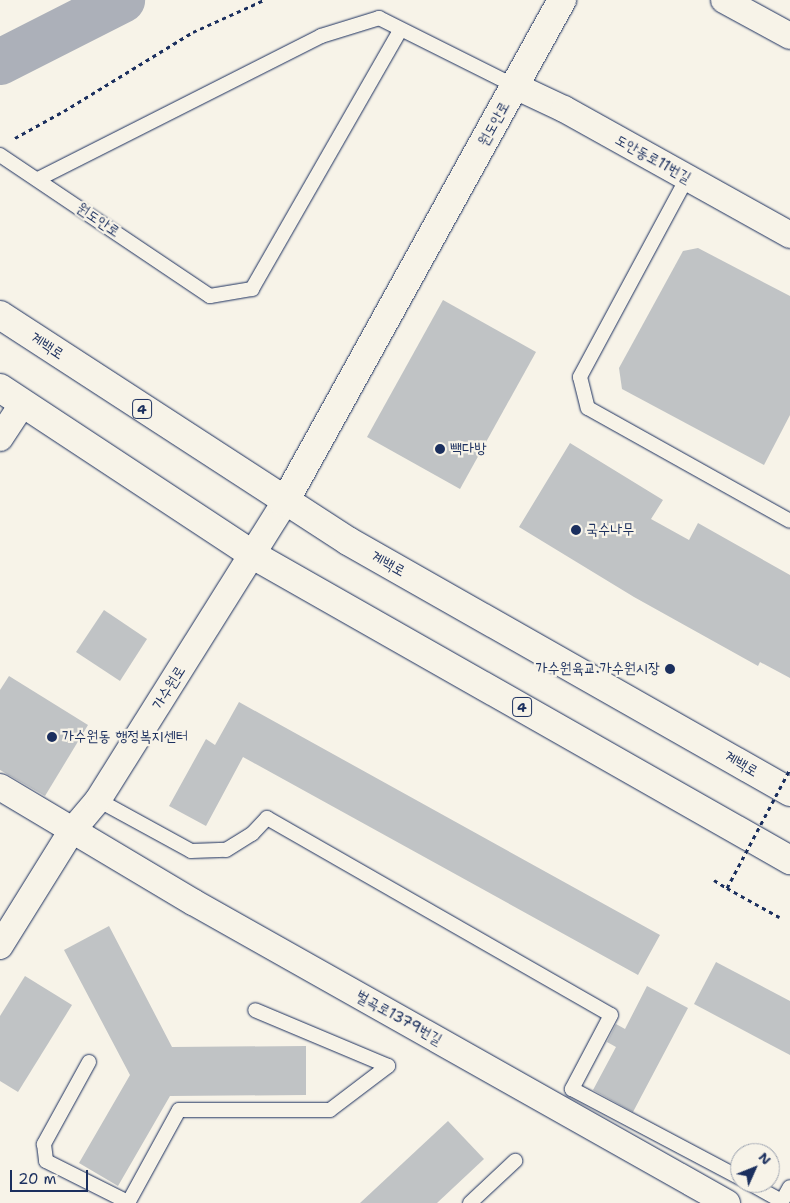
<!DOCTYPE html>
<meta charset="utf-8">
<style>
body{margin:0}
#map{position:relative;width:790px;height:1203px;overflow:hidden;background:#f7f3e8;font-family:"Shantell Sans","Poor Story",sans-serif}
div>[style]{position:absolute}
.river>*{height:46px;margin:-23px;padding:0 23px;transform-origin:23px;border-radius:23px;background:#acb0b9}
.building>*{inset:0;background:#c0c3c5}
.path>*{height:3px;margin-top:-1.5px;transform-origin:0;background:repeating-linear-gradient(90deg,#1b2f5e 0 4px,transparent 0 8px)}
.roads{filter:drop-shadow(0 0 1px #1b2f5e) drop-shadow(0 0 1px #1b2f5e)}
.service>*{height:14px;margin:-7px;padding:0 7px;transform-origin:7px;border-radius:7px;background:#f7f3e8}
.minor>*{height:26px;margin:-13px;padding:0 13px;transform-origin:13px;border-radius:13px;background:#f7f3e8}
.tertiary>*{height:28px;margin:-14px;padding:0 14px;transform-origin:14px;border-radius:14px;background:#f7f3e8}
.primary>*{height:28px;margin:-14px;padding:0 14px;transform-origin:14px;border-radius:14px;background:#f7f3e8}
.path-bridge>*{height:3px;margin-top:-1.5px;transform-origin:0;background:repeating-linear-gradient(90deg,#1b2f5e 0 4px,transparent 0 8px)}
.dots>*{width:14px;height:14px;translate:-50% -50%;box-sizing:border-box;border:2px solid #f7f3e8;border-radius:50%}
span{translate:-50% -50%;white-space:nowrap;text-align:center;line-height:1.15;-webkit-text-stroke:4.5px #f7f3e8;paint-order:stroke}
.shield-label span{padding:1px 4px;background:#f7f3e8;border:1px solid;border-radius:4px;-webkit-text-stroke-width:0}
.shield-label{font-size:14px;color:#1b2f5e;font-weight:700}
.street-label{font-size:15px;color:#1b2f5e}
.poi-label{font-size:15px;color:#1b2f5e}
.left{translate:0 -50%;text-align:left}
.right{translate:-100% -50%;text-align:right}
.north{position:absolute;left:730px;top:1143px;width:50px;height:50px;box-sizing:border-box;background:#f7f3e8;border:1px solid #9fa5b1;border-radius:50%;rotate:46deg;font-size:14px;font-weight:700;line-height:20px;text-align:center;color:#1b2f5e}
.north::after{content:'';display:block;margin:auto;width:18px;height:22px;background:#1b2f5e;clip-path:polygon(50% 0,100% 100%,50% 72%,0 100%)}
.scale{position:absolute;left:10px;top:1170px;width:78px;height:22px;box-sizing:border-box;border:2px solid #1b2f5e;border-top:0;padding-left:6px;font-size:15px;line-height:18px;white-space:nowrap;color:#1b2f5e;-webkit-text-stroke:4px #f7f3e8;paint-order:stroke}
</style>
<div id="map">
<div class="river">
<i style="left:0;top:62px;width:137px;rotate:-26.9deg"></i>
</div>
<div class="building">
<i style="clip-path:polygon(698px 248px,790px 296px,790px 415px,764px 465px,622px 389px,619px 368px,683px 251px)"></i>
<i style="clip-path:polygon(443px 300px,536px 352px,460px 489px,367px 437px)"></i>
<i style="clip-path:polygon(570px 443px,663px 500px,651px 519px,689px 540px,698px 523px,790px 575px,790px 678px,760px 662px,758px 666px,634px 597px,519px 527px)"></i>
<i style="clip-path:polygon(104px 610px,147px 639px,120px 681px,76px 652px)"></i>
<i style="clip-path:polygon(9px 676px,88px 725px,45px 796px,0 770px,0 690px)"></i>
<i style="clip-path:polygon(239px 702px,660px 935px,638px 975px,243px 757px,206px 826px,169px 806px,206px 739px,215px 745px)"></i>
<i style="clip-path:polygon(109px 926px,172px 1047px,306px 1046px,306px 1095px,170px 1096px,118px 1186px,79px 1163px,130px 1075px,64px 950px)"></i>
<i style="clip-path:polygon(716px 962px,790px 1001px,790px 1055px,694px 1004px)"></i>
<i style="clip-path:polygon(25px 976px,72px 1005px,18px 1092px,0 1081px,0 1016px)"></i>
<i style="clip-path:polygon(647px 986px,688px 1008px,633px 1112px,593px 1090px,616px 1047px,607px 1042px,616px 1024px,625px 1029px)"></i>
<i style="clip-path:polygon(448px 1121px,484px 1159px,437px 1203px,360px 1203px)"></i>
</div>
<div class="path">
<i style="left:15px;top:138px;width:56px;rotate:-28.9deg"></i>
<i style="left:64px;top:111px;width:151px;rotate:-31.5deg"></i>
<i style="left:193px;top:32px;width:78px;rotate:-24.3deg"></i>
<i style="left:727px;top:888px;width:60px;rotate:29.1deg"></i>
</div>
<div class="roads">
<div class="service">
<i style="left:0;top:155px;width:253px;rotate:33.9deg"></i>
<i style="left:210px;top:296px;width:43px;rotate:-9.5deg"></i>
<i style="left:252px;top:289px;width:297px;rotate:-60.2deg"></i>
<i style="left:687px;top:178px;width:226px;rotate:118.3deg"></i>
<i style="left:580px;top:377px;width:32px;rotate:76deg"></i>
<i style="left:588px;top:408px;width:231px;rotate:29.2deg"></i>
<i style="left:38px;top:179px;width:317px;rotate:-26.8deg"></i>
<i style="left:321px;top:36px;width:61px;rotate:-17.2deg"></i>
<i style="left:379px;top:18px;width:152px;rotate:26.6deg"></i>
<i style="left:98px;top:800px;width:106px;rotate:28.7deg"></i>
<i style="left:191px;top:851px;width:35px;rotate:-2deg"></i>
<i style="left:226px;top:850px;width:31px;rotate:-32deg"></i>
<i style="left:252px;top:834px;width:22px;rotate:-47deg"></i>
<i style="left:267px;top:818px;width:396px;rotate:29.8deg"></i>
<i style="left:611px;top:1015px;width:84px;rotate:117.8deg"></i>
<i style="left:572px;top:1089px;width:190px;rotate:27.9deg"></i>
<i style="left:89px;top:1062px;width:94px;rotate:118.8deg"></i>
<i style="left:44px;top:1144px;width:17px;rotate:83deg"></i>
<i style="left:46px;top:1161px;width:92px;rotate:26.6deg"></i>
<i style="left:749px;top:1183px;width:38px;rotate:29deg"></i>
<i style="left:128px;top:1203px;width:106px;rotate:-61.3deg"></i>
<i style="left:179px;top:1110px;width:151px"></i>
<i style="left:330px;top:1110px;width:73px;rotate:-37.2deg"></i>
<i style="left:388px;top:1066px;width:144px;rotate:-157.2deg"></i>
<i style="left:470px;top:1203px;width:62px;rotate:-43deg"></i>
<i style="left:781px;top:1203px;width:18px;rotate:-61deg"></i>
</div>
<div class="minor">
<i style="left:724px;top:0;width:75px;rotate:28.6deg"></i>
<i style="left:515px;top:86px;width:54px;rotate:25.1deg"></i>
<i style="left:564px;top:109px;width:259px;rotate:29.1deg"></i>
<i style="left:0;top:438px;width:42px;rotate:-56.7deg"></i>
<i style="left:0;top:787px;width:225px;rotate:30.8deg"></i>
<i style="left:193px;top:902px;width:613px;rotate:29.41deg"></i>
<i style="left:0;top:946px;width:134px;rotate:-58.1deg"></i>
<i style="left:71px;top:832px;width:42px;rotate:-49.8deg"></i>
<i style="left:98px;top:800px;width:350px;rotate:-57.9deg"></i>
</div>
<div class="tertiary">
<i style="left:284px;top:503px;width:575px;rotate:-61.07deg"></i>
</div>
<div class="primary">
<i style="left:0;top:315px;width:415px;rotate:33deg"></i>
<i style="left:348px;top:541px;width:508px;rotate:29.59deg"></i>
<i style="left:0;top:388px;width:303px;rotate:33.4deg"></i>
<i style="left:253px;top:555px;width:618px;rotate:29.6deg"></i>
</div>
</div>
<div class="path-bridge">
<i style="left:714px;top:880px;width:15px;rotate:32deg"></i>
<i style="left:727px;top:888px;width:135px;rotate:-62.1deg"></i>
</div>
<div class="dots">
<i style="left:440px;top:449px;background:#1b2f5e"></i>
<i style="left:576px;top:530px;background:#1b2f5e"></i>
<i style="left:670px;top:669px;background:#1b2f5e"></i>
<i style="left:52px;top:737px;background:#1b2f5e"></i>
</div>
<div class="shield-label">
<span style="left:142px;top:409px">4</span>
<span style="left:522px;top:707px">4</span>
</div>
<div class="street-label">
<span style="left:494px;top:124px;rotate:-61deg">원도안로</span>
<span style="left:653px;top:159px;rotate:29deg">도안동로11번길</span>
<span style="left:98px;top:220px;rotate:34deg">원도안로</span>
<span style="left:47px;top:346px;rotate:33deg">계백로</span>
<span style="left:388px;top:564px;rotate:29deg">계백로</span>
<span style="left:169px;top:688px;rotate:-58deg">가수원로</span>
<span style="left:741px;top:764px;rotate:30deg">계백로</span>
<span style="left:399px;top:1018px;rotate:29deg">벌곡로1379번길</span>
</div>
<div class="poi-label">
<span class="left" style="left:450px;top:449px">빽다방</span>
<span class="left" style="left:586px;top:530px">국수나무</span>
<span class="right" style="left:660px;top:669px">가수원육교.가수원시장</span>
<span class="left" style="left:62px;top:737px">가수원동 행정복지센터</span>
</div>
<div class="north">N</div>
<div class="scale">20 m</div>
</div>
